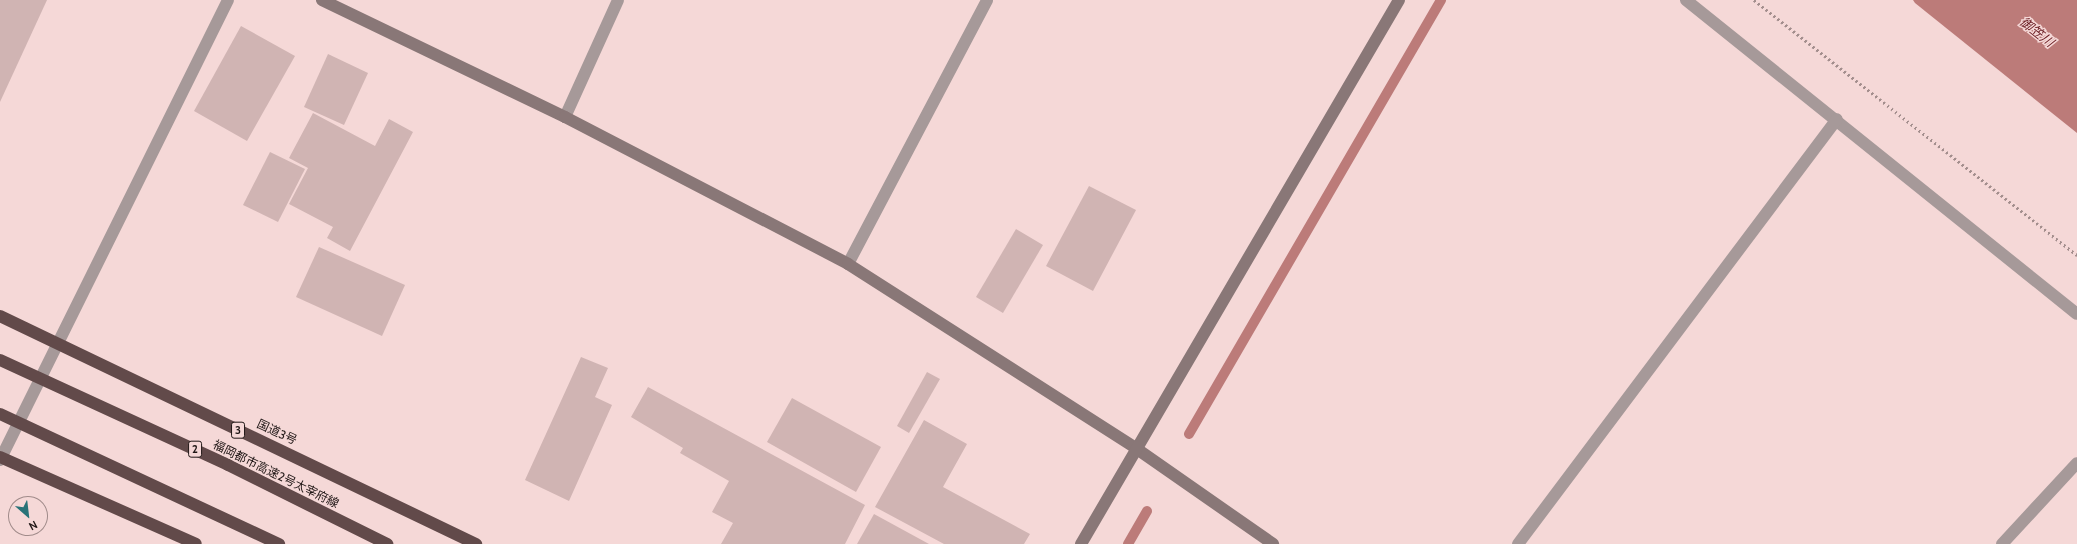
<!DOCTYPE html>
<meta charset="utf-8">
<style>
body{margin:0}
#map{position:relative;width:2077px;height:544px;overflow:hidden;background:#f5d8d7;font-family:Cabin,"Noto Sans JP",sans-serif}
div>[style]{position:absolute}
.water>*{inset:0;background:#bc7b79}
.stream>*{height:10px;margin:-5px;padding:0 5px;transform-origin:5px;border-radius:5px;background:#bc7b79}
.building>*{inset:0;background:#d0b4b3}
.path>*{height:2.5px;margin-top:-1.25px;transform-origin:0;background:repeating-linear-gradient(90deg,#a38e8d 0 2px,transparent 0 5px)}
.street>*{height:12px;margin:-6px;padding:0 6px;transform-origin:6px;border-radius:6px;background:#a69999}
.secondary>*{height:12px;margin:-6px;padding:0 6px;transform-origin:6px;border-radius:6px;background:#897777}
.highway>*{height:12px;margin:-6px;padding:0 6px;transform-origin:6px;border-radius:6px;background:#624a4a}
span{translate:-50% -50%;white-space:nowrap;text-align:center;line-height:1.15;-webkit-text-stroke:3px #f5d8d7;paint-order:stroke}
.shield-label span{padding:1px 3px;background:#f5d8d7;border:1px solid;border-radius:3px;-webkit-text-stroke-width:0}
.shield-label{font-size:11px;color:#201716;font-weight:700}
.street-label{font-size:12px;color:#201716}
.water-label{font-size:13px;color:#66161d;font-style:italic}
.north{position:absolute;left:8px;top:496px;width:40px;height:40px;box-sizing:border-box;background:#f5d8d7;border:1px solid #a08b8a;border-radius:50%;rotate:152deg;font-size:11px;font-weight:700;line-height:16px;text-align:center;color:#201716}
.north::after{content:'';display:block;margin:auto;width:14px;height:18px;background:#297378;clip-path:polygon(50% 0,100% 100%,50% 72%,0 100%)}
</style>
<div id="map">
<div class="water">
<i style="clip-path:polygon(1913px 0,2077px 0,2077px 133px,1915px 3px)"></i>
</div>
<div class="stream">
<i style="left:1189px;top:434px;width:502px;rotate:-59.86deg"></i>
<i style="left:1128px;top:544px;width:38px;rotate:-60deg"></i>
</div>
<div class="building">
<i style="clip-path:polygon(0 0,47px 0,0 102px)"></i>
<i style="clip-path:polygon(241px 26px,295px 56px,247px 141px,194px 111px)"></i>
<i style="clip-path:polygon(328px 54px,368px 73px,344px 125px,304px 107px)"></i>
<i style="clip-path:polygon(313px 113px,375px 146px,389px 119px,413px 132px,350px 251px,327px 238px,333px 227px,289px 204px,308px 168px,289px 158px)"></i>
<i style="clip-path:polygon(270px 152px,305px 169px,278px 222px,243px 205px)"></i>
<i style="clip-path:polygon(1089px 186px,1136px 210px,1093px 291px,1046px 266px)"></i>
<i style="clip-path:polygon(1016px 229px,1043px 245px,1003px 313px,976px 297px)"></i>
<i style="clip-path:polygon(319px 247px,405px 285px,382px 336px,296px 297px)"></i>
<i style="clip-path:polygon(581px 357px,608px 368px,595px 397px,612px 405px,569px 501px,525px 480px)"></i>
<i style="clip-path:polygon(927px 372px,940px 379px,909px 433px,897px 426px)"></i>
<i style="clip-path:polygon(648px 387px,865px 505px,845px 544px,721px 544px,733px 523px,712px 512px,729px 481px,680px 453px,683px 448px,631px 417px)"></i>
<i style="clip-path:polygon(792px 398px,881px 447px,856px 492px,767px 442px)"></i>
<i style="clip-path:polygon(924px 420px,967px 444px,943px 487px,1030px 534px,1024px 544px,944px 544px,875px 507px)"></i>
<i style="clip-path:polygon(874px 514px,929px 544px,857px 544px)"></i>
</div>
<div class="path">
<i style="left:1754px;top:0;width:412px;rotate:38.3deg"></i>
</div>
<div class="street">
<i style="left:1686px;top:0;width:501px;rotate:38.77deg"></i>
<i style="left:565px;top:117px;width:128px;rotate:-65.6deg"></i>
<i style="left:848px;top:264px;width:298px;rotate:-62.2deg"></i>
<i style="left:0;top:460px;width:513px;rotate:-63.63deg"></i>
<i style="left:1518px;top:544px;width:531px;rotate:-53.11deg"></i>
<i style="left:2002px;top:544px;width:110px;rotate:-47.2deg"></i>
</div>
<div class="secondary">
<i style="left:322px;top:0;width:270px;rotate:25.7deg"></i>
<i style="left:565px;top:117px;width:319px;rotate:27.4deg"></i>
<i style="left:848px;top:264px;width:343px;rotate:32.6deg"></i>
<i style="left:1137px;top:449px;width:166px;rotate:34.9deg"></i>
<i style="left:1081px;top:544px;width:630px;rotate:-59.69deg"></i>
</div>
<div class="highway">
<i style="left:0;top:316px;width:528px;rotate:25.59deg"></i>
<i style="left:0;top:360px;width:251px;rotate:24.7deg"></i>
<i style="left:228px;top:465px;width:178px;rotate:26.4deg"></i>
<i style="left:0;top:414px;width:308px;rotate:25deg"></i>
<i style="left:0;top:457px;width:214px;rotate:23.9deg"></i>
</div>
<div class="shield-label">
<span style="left:238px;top:430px">3</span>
<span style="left:195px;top:449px">2</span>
</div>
<div class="street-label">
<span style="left:277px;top:432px;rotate:25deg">国道3号</span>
<span style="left:276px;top:474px;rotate:26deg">福岡都市高速2号太宰府線</span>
</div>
<div class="water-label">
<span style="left:2037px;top:32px;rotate:38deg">御笠川</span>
</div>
<div class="north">N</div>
</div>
